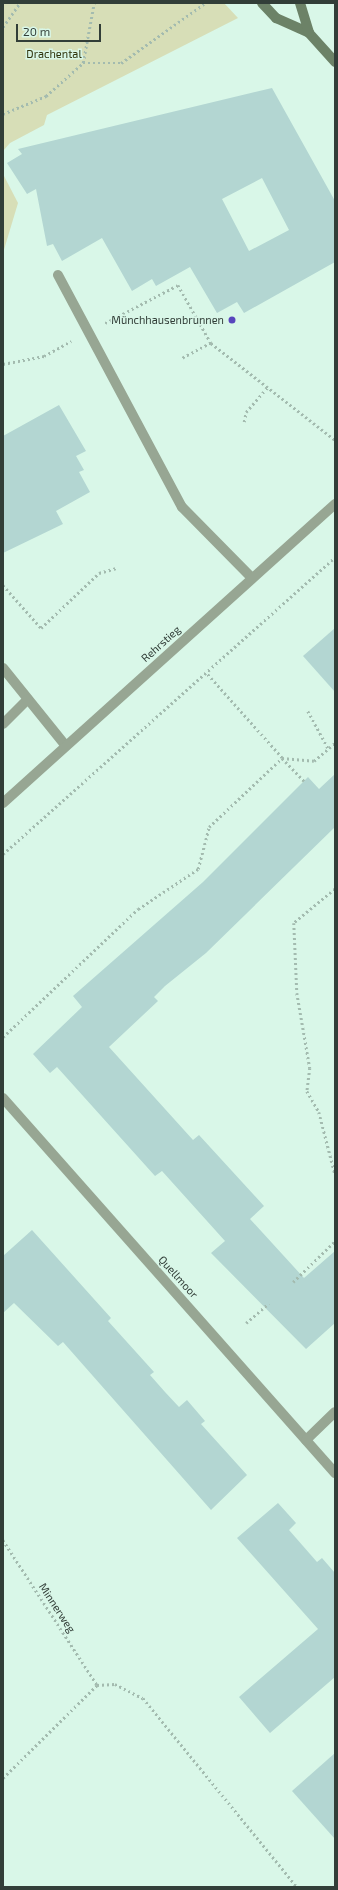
<!DOCTYPE html>
<meta charset="utf-8">
<style>
body{margin:0}
#map{position:relative;width:338px;height:1890px;overflow:hidden;background:#d9f7e8;font-family:"Exo 2",sans-serif}
div>[style]{position:absolute}
.green>*{inset:0;background:#d7deb7}
.building>*{inset:0;background:#b3d6d2}
.path>*{height:2.5px;margin-top:-1.25px;transform-origin:0;background:repeating-linear-gradient(90deg,#a3bbaf 0 2px,transparent 0 5px)}
.lane>*{height:10px;margin:-5px;padding:0 5px;transform-origin:5px;border-radius:5px;background:#97a693}
.street>*{height:10px;margin:-5px;padding:0 5px;transform-origin:5px;border-radius:5px;background:#97a693}
.secondary>*{height:10px;margin:-5px;padding:0 5px;transform-origin:5px;border-radius:5px;background:#6c8267}
.dots>*{width:11px;height:11px;translate:-50% -50%;box-sizing:border-box;border:2px solid #d9f7e8;border-radius:50%}
span{translate:-50% -50%;white-space:nowrap;text-align:center;line-height:1.15;-webkit-text-stroke:3px #d9f7e8;paint-order:stroke}
.park-label{font-size:11px;color:#30340c}
.poi-label{font-size:11px;color:#323e38}
.right{translate:-100% -50%;text-align:right}
.street-label{font-size:11px;color:#323e38}
.frame{position:absolute;inset:0;border:4px solid #323e38;pointer-events:none}
.scale{position:absolute;left:16px;top:24px;width:85px;height:18px;box-sizing:border-box;border:2px solid #323e38;border-top:0;padding-left:5px;font-size:12px;line-height:14px;white-space:nowrap;color:#323e38;-webkit-text-stroke:3px #d9f7e8;paint-order:stroke}
</style>
<div id="map">
<div class="green">
<i style="clip-path:polygon(3px 3px,224px 3px,238px 18px,47px 115px,44px 125px,10px 143px,3px 151px)"></i>
<i style="clip-path:polygon(3px 174px,18px 203px,3px 253px)"></i>
</div>
<div class="building">
<i style="clip-path:polygon(evenodd,272px 88px,335px 201px,335px 262px,244px 313px,237px 302px,217px 313px,190px 267px,156px 286px,152px 279px,132px 291px,102px 238px,62px 261px,53px 244px,47px 246px,36px 189px,27px 194px,7px 163px,22px 154px,18px 149px,272px 88px,262px 178px,289px 230px,249px 251px,222px 199px,262px 178px)"></i>
<i style="clip-path:polygon(59px 405px,86px 451px,76px 456px,84px 470px,79px 472px,90px 492px,56px 511px,63px 524px,3px 553px,3px 436px)"></i>
<i style="clip-path:polygon(335px 628px,335px 692px,303px 656px)"></i>
<i style="clip-path:polygon(335px 774px,335px 827px,206px 953px,165px 986px,154px 997px,158px 1001px,109px 1047px,193px 1140px,199px 1135px,264px 1206px,250px 1219px,304px 1278px,335px 1251px,335px 1323px,306px 1349px,211px 1253px,225px 1241px,162px 1171px,155px 1176px,57px 1067px,50px 1073px,33px 1054px,82px 1007px,73px 996px,203px 882px,308px 777px,319px 789px)"></i>
<i style="clip-path:polygon(32px 1230px,111px 1318px,108px 1321px,154px 1372px,150px 1375px,165px 1392px,179px 1407px,187px 1400px,205px 1421px,201px 1424px,247px 1475px,211px 1510px,63px 1342px,58px 1346px,14px 1303px,3px 1313px,3px 1256px)"></i>
<i style="clip-path:polygon(278px 1503px,296px 1523px,289px 1530px,317px 1562px,322px 1558px,335px 1573px,335px 1677px,270px 1733px,239px 1697px,318px 1629px,237px 1538px)"></i>
<i style="clip-path:polygon(335px 1753px,335px 1839px,292px 1791px)"></i>
</div>
<div class="path">
<i style="left:3px;top:27px;width:29px;rotate:-55deg"></i>
<i style="left:83px;top:63px;width:61px;rotate:-79.6deg"></i>
<i style="left:3px;top:114px;width:47px;rotate:-22.7deg"></i>
<i style="left:46px;top:96px;width:50px;rotate:-41.7deg"></i>
<i style="left:83px;top:63px;width:38px"></i>
<i style="left:121px;top:63px;width:103px;rotate:-35.5deg"></i>
<i style="left:105px;top:323px;width:82px;rotate:-27.5deg"></i>
<i style="left:178px;top:285px;width:67px;rotate:60.4deg"></i>
<i style="left:211px;top:343px;width:34px;rotate:152deg"></i>
<i style="left:211px;top:343px;width:157px;rotate:38deg"></i>
<i style="left:3px;top:364px;width:42px;rotate:-11deg"></i>
<i style="left:44px;top:356px;width:31px;rotate:-29deg"></i>
<i style="left:244px;top:422px;width:10px;rotate:-79deg"></i>
<i style="left:246px;top:412px;width:33px;rotate:-49deg"></i>
<i style="left:3px;top:585px;width:57px;rotate:48.5deg"></i>
<i style="left:41px;top:628px;width:80px;rotate:-43.5deg"></i>
<i style="left:99px;top:573px;width:19px;rotate:-16deg"></i>
<i style="left:308px;top:711px;width:42px;rotate:61.6deg"></i>
<i style="left:282px;top:758px;width:32px;rotate:5deg"></i>
<i style="left:314px;top:761px;width:28px;rotate:-41deg"></i>
<i style="left:282px;top:758px;width:32px;rotate:46deg"></i>
<i style="left:3px;top:854px;width:445px;rotate:-41.8deg"></i>
<i style="left:335px;top:889px;width:53px;rotate:140.3deg"></i>
<i style="left:294px;top:923px;width:70px;rotate:87.5deg"></i>
<i style="left:297px;top:993px;width:76px;rotate:80.2deg"></i>
<i style="left:310px;top:1068px;width:23px;rotate:97deg"></i>
<i style="left:307px;top:1091px;width:24px;rotate:60deg"></i>
<i style="left:319px;top:1112px;width:64px;rotate:75.5deg"></i>
<i style="left:3px;top:1037px;width:186px;rotate:-43.5deg"></i>
<i style="left:138px;top:909px;width:72px;rotate:-33.7deg"></i>
<i style="left:198px;top:869px;width:43px;rotate:-75.3deg"></i>
<i style="left:209px;top:827px;width:100px;rotate:-43.4deg"></i>
<i style="left:282px;top:758px;width:113px;rotate:-131.8deg"></i>
<i style="left:293px;top:1282px;width:59px;rotate:-44.3deg"></i>
<i style="left:246px;top:1323px;width:30px;rotate:-41deg"></i>
<i style="left:3px;top:1540px;width:173px;rotate:57deg"></i>
<i style="left:3px;top:1778px;width:132px;rotate:-44.7deg"></i>
<i style="left:97px;top:1685px;width:18px;rotate:-3deg"></i>
<i style="left:115px;top:1684px;width:31px;rotate:27deg"></i>
<i style="left:143px;top:1698px;width:244px;rotate:50.8deg"></i>
</div>
<div class="lane">
<i style="left:58px;top:275px;width:263px;rotate:61.9deg"></i>
<i style="left:182px;top:507px;width:100px;rotate:45.4deg"></i>
<i style="left:3px;top:668px;width:100px;rotate:51.1deg"></i>
<i style="left:3px;top:724px;width:35px;rotate:-45deg"></i>
</div>
<div class="street">
<i style="left:3px;top:803px;width:447px;rotate:-42deg"></i>
<i style="left:3px;top:1098px;width:501px;rotate:48.48deg"></i>
<i style="left:306px;top:1440px;width:40px;rotate:-44deg"></i>
</div>
<div class="secondary">
<i style="left:262px;top:3px;width:21px;rotate:47deg"></i>
<i style="left:276px;top:18px;width:36px;rotate:24deg"></i>
<i style="left:309px;top:33px;width:39px;rotate:48deg"></i>
<i style="left:300px;top:3px;width:31px;rotate:73deg"></i>
</div>
<div class="dots">
<i style="left:232px;top:320px;background:#5845bd"></i>
</div>
<div class="park-label">
<span style="left:54px;top:54px">Drachental</span>
</div>
<div class="poi-label">
<span class="right" style="left:224px;top:320px">Münchhausenbrunnen</span>
</div>
<div class="street-label">
<span style="left:161px;top:644px;rotate:-42deg">Rehrstieg</span>
<span style="left:178px;top:1277px;rotate:48deg">Quellmoor</span>
<span style="left:57px;top:1608px;rotate:57deg">Minnerweg</span>
</div>
<div class="frame"></div>
<div class="scale">20 m</div>
</div>
